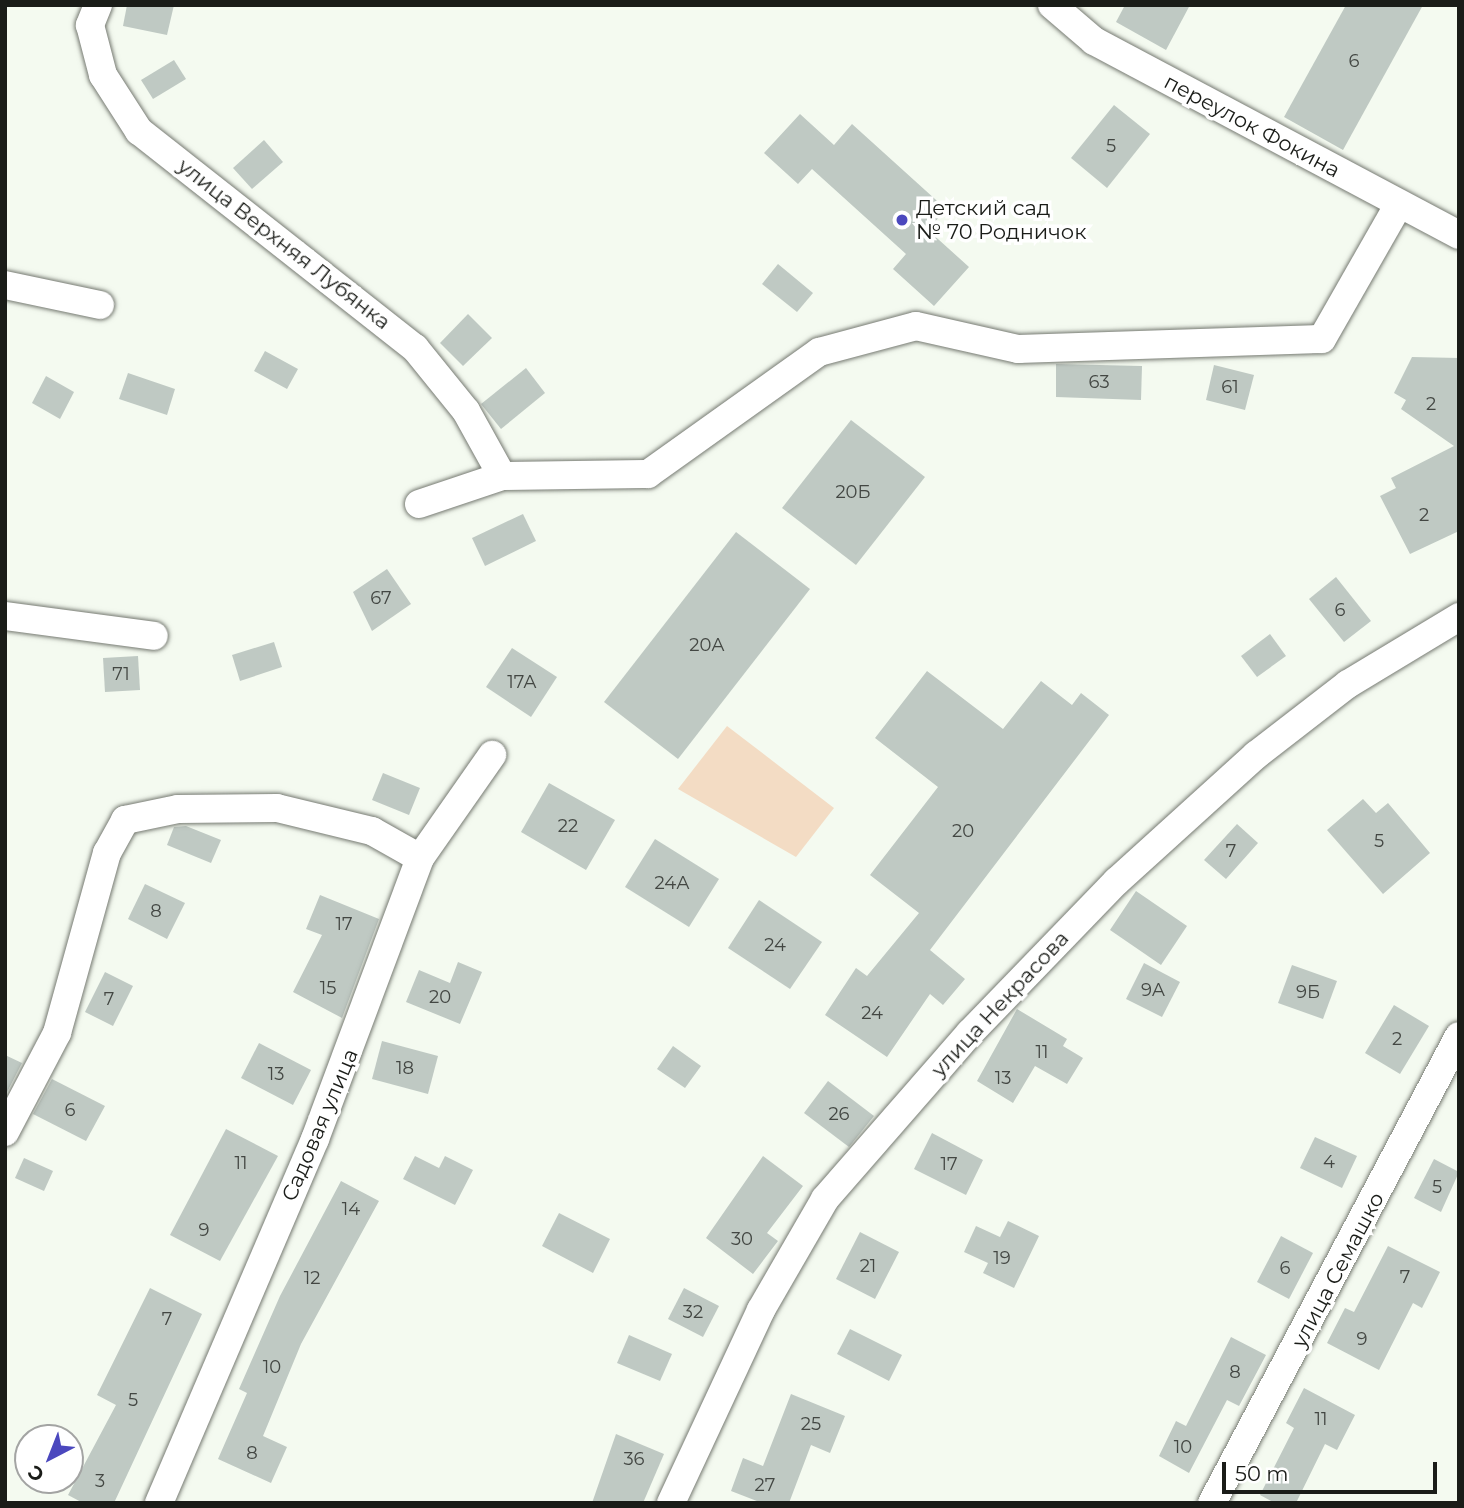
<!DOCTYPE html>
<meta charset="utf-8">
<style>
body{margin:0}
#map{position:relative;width:1464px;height:1508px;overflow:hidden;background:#f4faf0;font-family:Montserrat,sans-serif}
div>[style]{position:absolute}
.green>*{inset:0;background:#f3dcc4}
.building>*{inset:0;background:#bfc9c3}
.roads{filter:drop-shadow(0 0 2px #767a72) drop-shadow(0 0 2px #767a72)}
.street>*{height:28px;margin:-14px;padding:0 14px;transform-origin:14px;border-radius:14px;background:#fff}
.dots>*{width:19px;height:19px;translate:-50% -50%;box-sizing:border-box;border:4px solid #fff;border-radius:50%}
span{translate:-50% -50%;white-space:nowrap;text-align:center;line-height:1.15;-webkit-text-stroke:7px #fff;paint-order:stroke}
.number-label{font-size:18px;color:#434743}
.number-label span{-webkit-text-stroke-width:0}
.street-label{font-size:21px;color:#1a1c18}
.poi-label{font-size:21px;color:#1a1c18}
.left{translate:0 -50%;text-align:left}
.frame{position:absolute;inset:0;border:7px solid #1a1c18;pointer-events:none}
.north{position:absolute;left:14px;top:1424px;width:70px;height:70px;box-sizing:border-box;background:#fff;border:2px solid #a3a4a3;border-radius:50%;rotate:222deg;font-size:19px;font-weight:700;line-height:28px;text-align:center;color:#1a1c18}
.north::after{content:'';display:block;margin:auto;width:24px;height:32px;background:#4b48be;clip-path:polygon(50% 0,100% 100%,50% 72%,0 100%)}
.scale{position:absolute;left:1222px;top:1462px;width:215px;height:32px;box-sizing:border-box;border:4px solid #1a1c18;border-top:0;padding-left:9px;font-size:21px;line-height:24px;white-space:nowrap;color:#1a1c18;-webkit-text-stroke:5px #fff;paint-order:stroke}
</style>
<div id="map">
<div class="green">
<i style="clip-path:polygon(727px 726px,834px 808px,796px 857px,678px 789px)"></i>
</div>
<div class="building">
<i style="clip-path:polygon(127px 5px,174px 5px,167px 35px,123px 26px)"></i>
<i style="clip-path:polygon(1125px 5px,1190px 5px,1166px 50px,1116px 22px)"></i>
<i style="clip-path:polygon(1346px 5px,1423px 5px,1343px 150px,1284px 117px)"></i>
<i style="clip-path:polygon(174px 60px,186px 79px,153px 99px,141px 80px)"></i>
<i style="clip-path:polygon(1114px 105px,1150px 134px,1107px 188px,1071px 158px)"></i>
<i style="clip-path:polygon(800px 114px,834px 145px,852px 124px,946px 209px,928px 230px,969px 267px,934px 306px,893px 269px,906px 254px,812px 169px,798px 184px,764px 153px)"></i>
<i style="clip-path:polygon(264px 140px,283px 162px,252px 189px,233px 168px)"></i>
<i style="clip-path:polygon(778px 264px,813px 293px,797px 312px,762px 284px)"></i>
<i style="clip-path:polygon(468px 314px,492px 338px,463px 366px,440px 343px)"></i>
<i style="clip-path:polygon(265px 351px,298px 369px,287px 389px,254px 371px)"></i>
<i style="clip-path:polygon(1412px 357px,1459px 358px,1459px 531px,1410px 554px,1380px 496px,1396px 488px,1391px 478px,1454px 446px,1401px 409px,1406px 400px,1394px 393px)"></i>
<i style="clip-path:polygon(1056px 364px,1142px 366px,1141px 400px,1056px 397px)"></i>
<i style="clip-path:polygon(1214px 365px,1254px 375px,1245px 410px,1206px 400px)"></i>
<i style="clip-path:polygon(526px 368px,545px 393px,501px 429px,481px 404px)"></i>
<i style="clip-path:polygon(128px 373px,175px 389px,167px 415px,119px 399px)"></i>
<i style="clip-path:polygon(46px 376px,74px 392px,60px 419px,32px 403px)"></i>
<i style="clip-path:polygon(851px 420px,925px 477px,856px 565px,782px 508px)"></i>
<i style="clip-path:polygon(523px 514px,536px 541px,485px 566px,472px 538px)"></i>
<i style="clip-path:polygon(736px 532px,810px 589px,678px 759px,604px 702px)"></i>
<i style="clip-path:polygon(387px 569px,411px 604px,372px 631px,353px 592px)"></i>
<i style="clip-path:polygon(1336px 577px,1371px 621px,1344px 642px,1309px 599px)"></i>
<i style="clip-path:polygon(1270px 634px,1286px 656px,1257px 677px,1241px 656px)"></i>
<i style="clip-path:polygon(274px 642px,282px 667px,240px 681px,232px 655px)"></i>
<i style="clip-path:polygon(512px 648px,557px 677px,531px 717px,486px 687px)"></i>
<i style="clip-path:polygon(138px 656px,140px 690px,105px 692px,103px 658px)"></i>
<i style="clip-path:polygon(927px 671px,1003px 729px,1041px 681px,1072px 705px,1081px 693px,1109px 715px,930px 950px,965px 979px,943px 1005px,930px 994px,887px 1057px,825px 1015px,856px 968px,867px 976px,919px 913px,870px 875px,938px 787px,875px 738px)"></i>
<i style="clip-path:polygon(383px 773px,420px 788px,409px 815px,372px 800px)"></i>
<i style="clip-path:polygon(549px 783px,615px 820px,586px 870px,521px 832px)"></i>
<i style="clip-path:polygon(1363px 799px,1376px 813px,1388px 803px,1430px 853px,1383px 894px,1327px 830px)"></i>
<i style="clip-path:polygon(1237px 824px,1258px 843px,1226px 879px,1204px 860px)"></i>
<i style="clip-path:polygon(186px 826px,221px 840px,211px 863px,167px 845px,174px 827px)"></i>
<i style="clip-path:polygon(655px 839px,719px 879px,689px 927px,625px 887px)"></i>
<i style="clip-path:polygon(145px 884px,185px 903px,167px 939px,128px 919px)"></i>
<i style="clip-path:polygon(1136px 891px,1187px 926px,1161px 965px,1110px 930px)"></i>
<i style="clip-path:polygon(320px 895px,379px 919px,342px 1018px,293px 992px,322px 935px,306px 929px)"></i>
<i style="clip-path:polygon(759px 900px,822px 942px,790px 989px,728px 948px)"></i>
<i style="clip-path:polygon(458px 962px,482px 972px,460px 1024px,406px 1002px,419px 970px,450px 983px)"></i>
<i style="clip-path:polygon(1144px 963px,1180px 982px,1162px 1017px,1126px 999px)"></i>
<i style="clip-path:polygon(1292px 965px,1337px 981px,1323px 1019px,1278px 1003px)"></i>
<i style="clip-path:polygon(105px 972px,133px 986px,113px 1026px,85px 1012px)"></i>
<i style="clip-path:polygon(1394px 1005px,1429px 1026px,1400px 1074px,1365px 1053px)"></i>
<i style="clip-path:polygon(1017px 1009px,1067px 1039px,1063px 1046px,1083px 1058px,1067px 1084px,1035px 1066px,1013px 1103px,977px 1081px)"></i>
<i style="clip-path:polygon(382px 1041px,438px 1056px,428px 1094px,372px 1079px)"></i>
<i style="clip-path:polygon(259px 1043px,311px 1070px,293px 1105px,241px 1078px)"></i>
<i style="clip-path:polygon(673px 1046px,701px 1066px,685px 1088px,657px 1069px)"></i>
<i style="clip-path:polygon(5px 1055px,22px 1063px,5px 1096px)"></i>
<i style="clip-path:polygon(52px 1079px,105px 1106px,86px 1141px,33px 1114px)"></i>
<i style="clip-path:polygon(828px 1081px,874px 1116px,849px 1147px,804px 1113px)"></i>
<i style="clip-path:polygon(226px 1129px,278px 1156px,220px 1261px,170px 1235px)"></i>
<i style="clip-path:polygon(932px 1133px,983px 1160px,966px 1195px,914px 1169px)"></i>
<i style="clip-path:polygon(1315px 1137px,1357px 1156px,1342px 1188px,1300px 1168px)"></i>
<i style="clip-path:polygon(415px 1156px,439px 1168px,445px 1156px,473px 1170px,455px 1205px,403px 1179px)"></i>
<i style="clip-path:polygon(763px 1156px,803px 1186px,767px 1233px,778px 1241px,753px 1274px,706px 1238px)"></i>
<i style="clip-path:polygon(24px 1158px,53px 1171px,44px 1191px,15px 1178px)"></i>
<i style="clip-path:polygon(1434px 1159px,1459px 1172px,1441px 1212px,1414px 1198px)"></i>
<i style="clip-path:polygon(341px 1181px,379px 1201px,301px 1344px,263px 1436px,287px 1447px,271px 1483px,218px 1459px,247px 1393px,239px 1389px,280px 1296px)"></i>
<i style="clip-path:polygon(559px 1213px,610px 1239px,593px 1273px,542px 1246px)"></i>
<i style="clip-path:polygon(1008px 1221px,1039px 1236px,1014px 1288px,983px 1273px,988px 1263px,964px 1252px,976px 1226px,1000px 1237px)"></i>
<i style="clip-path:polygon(860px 1232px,899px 1252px,875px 1299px,836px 1279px)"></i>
<i style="clip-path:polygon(1281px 1236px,1313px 1253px,1289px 1299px,1257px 1282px)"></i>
<i style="clip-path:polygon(1388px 1246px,1440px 1272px,1422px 1308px,1413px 1303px,1379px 1370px,1327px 1343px,1345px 1308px,1354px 1312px)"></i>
<i style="clip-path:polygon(150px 1288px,202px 1314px,114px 1503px,83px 1503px,68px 1495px,116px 1405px,97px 1395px)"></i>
<i style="clip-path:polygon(684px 1288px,719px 1306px,703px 1337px,668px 1319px)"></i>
<i style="clip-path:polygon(850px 1329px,902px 1355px,889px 1381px,837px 1354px)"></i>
<i style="clip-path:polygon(629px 1335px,672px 1354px,660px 1381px,617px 1363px)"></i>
<i style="clip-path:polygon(1231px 1337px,1266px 1355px,1239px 1406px,1227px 1400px,1189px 1473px,1159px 1456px,1176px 1421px,1186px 1426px)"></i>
<i style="clip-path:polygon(1304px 1388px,1355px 1415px,1337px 1450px,1325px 1444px,1296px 1503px,1275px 1503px,1260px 1495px,1294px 1428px,1286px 1423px)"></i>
<i style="clip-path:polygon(791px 1394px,845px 1416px,830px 1453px,811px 1445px,789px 1503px,762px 1503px,731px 1491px,743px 1458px,763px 1466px)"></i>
<i style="clip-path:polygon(616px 1434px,664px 1454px,643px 1503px,592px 1503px)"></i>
</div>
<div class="roads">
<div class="street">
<i style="left:98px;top:5px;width:22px;rotate:112deg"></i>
<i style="left:90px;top:25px;width:52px;rotate:75.4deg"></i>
<i style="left:103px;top:75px;width:67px;rotate:57.3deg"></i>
<i style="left:139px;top:131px;width:351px;rotate:38.2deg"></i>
<i style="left:415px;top:348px;width:81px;rotate:51deg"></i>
<i style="left:466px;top:411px;width:74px;rotate:61deg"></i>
<i style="left:1052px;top:5px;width:55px;rotate:40.6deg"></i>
<i style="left:1094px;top:41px;width:413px;rotate:28deg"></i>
<i style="left:5px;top:285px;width:97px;rotate:11.9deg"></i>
<i style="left:419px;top:504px;width:88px;rotate:-18.6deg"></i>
<i style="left:502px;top:476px;width:146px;rotate:-0.8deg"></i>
<i style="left:648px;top:474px;width:210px;rotate:-35.5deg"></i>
<i style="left:819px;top:352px;width:100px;rotate:-15deg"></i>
<i style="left:916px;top:326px;width:105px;rotate:12.7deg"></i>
<i style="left:1018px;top:349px;width:304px;rotate:-1.9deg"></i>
<i style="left:1322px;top:339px;width:155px;rotate:-60.3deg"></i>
<i style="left:5px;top:616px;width:150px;rotate:7.6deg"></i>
<i style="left:5px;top:1132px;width:112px;rotate:-62.3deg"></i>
<i style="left:57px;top:1033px;width:187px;rotate:-74.5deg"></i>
<i style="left:107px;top:853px;width:38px;rotate:-61deg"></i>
<i style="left:125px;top:820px;width:54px;rotate:-11.7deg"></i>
<i style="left:178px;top:809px;width:99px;rotate:-0.6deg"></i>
<i style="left:277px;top:808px;width:98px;rotate:13.6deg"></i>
<i style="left:372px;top:831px;width:55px;rotate:29.4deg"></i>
<i style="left:159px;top:1503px;width:396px;rotate:-66.8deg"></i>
<i style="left:315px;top:1139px;width:300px;rotate:-69.5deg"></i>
<i style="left:420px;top:858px;width:126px;rotate:-55deg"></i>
<i style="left:671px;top:1503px;width:213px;rotate:-65deg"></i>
<i style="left:761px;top:1310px;width:128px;rotate:-60deg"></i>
<i style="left:825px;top:1199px;width:220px;rotate:-48.9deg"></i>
<i style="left:970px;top:1033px;width:211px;rotate:-46deg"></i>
<i style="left:1117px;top:881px;width:188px;rotate:-42.2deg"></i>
<i style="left:1256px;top:755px;width:116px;rotate:-37.7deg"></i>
<i style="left:1348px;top:684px;width:130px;rotate:-31.1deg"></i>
<i style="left:1212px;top:1503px;width:528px;rotate:-62.13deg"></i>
</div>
</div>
<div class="dots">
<i style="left:902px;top:220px;background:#4b48be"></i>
</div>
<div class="number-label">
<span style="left:1354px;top:61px">6</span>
<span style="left:1111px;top:146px">5</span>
<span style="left:1099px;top:382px">63</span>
<span style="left:1230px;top:387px">61</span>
<span style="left:1431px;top:404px">2</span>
<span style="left:853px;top:492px">20Б</span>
<span style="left:1424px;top:515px">2</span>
<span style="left:381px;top:598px">67</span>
<span style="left:1340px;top:610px">6</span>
<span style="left:707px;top:645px">20А</span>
<span style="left:121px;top:674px">71</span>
<span style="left:522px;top:682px">17А</span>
<span style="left:568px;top:826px">22</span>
<span style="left:963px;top:831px">20</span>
<span style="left:1379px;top:841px">5</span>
<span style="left:1231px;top:851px">7</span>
<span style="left:672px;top:883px">24А</span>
<span style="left:156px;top:911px">8</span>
<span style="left:344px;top:924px">17</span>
<span style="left:775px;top:945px">24</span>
<span style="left:328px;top:988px">15</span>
<span style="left:1153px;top:990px">9А</span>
<span style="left:1308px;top:992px">9Б</span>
<span style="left:440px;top:997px">20</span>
<span style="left:109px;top:999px">7</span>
<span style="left:872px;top:1013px">24</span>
<span style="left:1397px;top:1039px">2</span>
<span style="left:1042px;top:1052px">11</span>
<span style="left:405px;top:1068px">18</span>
<span style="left:276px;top:1074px">13</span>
<span style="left:1003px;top:1078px">13</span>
<span style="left:70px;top:1110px">6</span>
<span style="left:839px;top:1114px">26</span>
<span style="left:1329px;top:1162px">4</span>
<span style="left:241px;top:1163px">11</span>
<span style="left:949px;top:1164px">17</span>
<span style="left:1437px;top:1187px">5</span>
<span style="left:351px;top:1209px">14</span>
<span style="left:204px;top:1230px">9</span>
<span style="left:742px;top:1239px">30</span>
<span style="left:1002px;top:1258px">19</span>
<span style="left:868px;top:1266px">21</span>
<span style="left:1285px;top:1268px">6</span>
<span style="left:1405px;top:1277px">7</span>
<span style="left:312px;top:1278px">12</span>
<span style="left:693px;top:1312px">32</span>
<span style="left:167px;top:1319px">7</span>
<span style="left:1362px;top:1339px">9</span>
<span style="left:272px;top:1367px">10</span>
<span style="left:1235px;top:1372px">8</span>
<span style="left:133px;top:1400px">5</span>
<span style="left:1321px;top:1419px">11</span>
<span style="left:811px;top:1424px">25</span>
<span style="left:1183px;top:1447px">10</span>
<span style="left:252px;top:1453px">8</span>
<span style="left:634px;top:1459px">36</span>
<span style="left:100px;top:1481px">3</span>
<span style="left:765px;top:1485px">27</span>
</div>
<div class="street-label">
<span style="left:1252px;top:126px;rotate:28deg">переулок Фокина</span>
<span style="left:284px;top:244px;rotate:38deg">улица Верхняя Лубянка</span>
<span style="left:1000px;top:1004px;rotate:-47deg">улица Некрасова</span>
<span style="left:320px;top:1125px;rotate:-67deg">Садовая улица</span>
<span style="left:1338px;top:1270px;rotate:-62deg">улица Семашко</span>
</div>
<div class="poi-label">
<span class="left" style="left:916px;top:220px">Детский сад<br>№ 70 Родничок</span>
</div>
<div class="frame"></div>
<div class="north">С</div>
<div class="scale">50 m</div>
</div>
